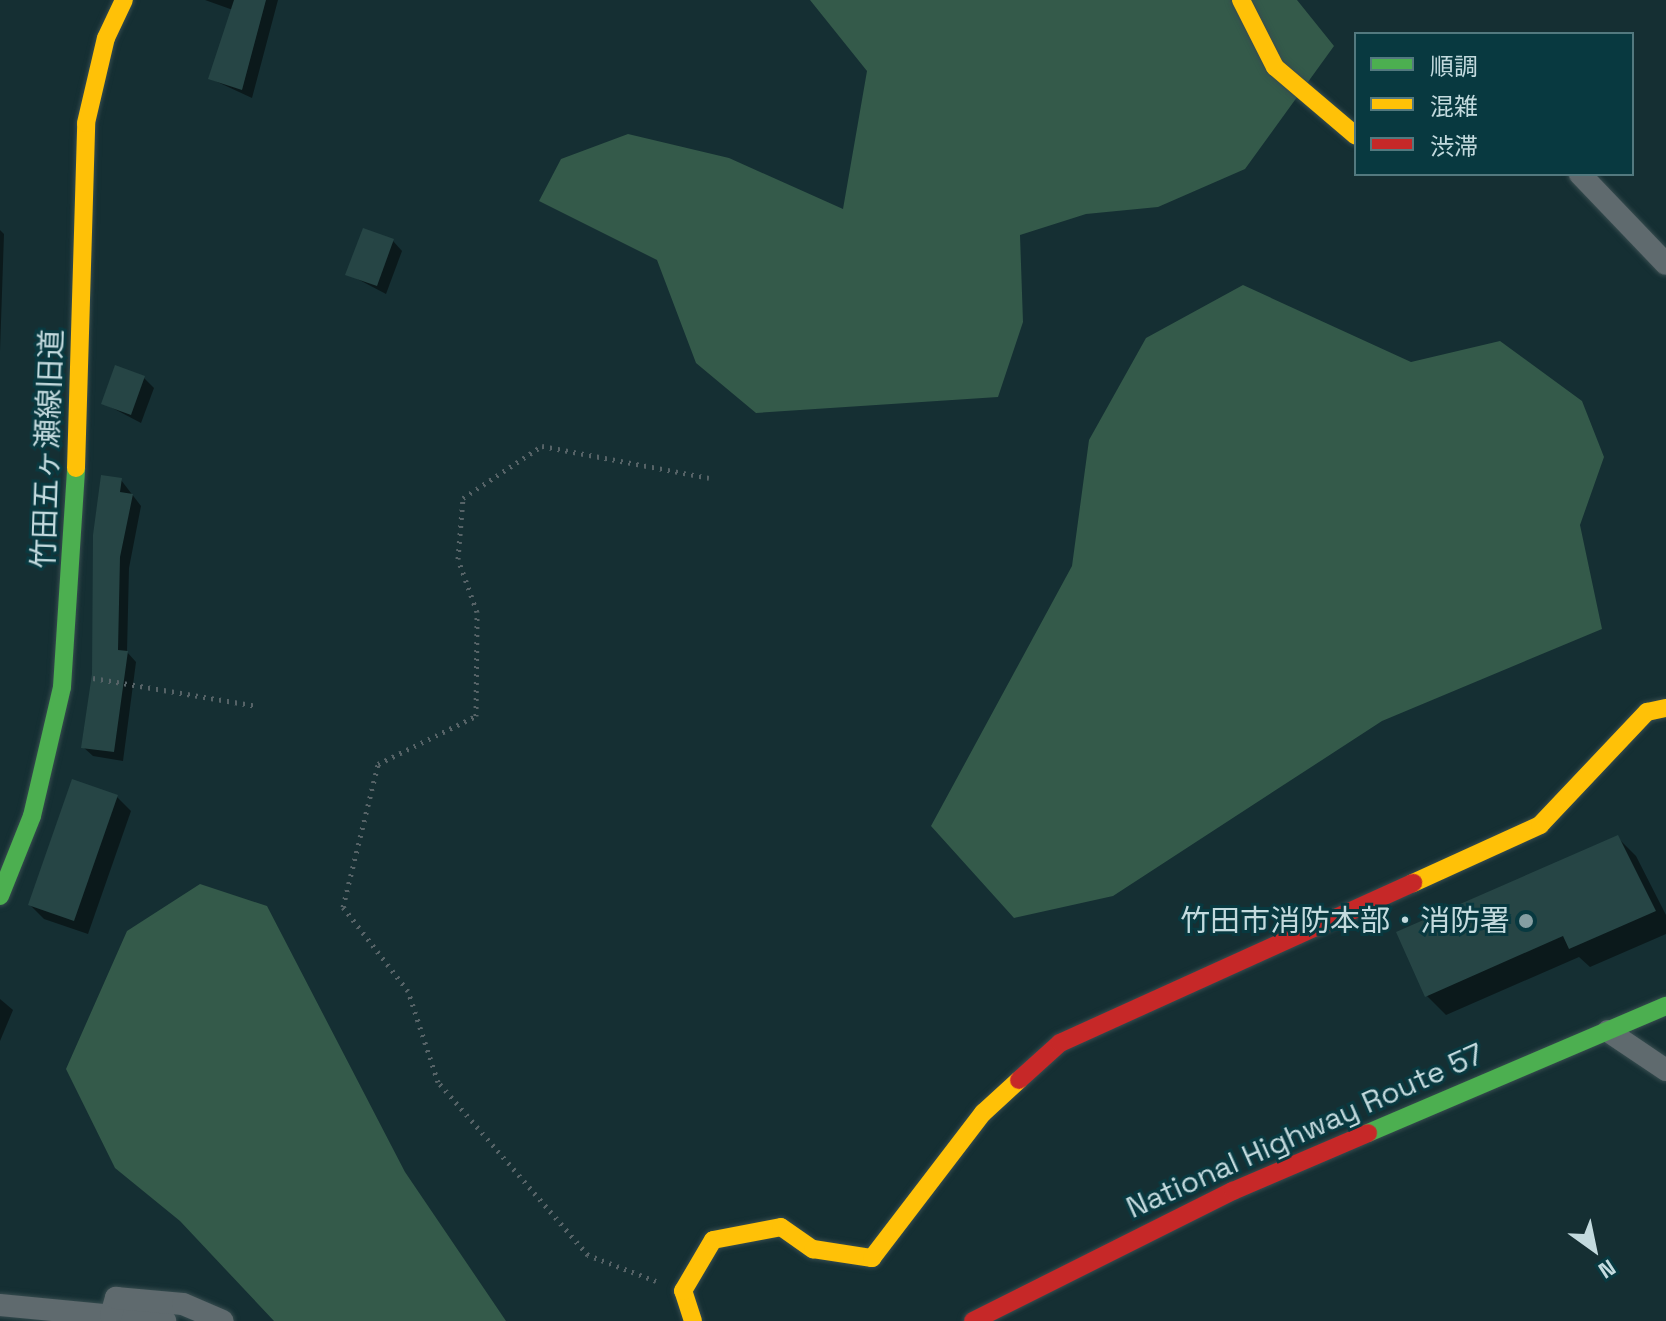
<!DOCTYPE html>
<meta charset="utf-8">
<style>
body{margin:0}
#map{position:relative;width:1666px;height:1321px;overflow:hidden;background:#152f33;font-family:"Space Grotesk","Noto Sans JP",sans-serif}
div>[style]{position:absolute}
.green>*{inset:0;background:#345a4a}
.shadow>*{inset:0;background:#0007}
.building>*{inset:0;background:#264545}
.path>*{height:5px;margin-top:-2.5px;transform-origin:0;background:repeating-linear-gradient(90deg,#566367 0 2px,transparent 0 8px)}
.roads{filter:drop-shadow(0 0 2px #374c4f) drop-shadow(0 0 2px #374c4f)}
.street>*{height:22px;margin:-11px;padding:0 11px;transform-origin:11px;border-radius:11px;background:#5f6a6e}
.fast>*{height:18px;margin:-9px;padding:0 9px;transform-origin:9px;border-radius:9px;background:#4caf50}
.slow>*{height:18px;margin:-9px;padding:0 9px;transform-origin:9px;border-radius:9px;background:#ffc107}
.jam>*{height:18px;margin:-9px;padding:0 9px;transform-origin:9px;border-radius:9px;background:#c62828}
.dots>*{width:22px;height:22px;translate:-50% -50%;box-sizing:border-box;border:4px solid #083940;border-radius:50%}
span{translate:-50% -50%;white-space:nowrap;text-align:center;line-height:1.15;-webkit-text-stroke:6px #083940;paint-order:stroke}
.street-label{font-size:30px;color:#c3dade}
.poi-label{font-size:30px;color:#c3dade}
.right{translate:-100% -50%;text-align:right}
.legend{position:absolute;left:1354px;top:32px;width:280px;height:144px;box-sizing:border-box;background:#083940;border:2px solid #53797f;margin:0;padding:10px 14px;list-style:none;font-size:24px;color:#c3dade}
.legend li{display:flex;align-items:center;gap:16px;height:40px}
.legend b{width:40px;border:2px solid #53797f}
.north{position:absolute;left:1554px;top:1209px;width:80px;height:80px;-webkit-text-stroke:6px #083940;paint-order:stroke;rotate:147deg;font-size:22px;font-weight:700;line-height:32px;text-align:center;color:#c3dade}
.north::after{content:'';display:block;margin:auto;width:28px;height:36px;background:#c3dade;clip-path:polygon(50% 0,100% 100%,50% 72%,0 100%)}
</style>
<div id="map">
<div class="green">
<i style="clip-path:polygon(810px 0,1297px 0,1334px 46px,1245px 169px,1158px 207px,1086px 214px,1020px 235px,1023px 322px,998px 397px,756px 413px,696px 363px,657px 260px,539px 201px,561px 159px,628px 134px,729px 158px,843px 209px,867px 71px)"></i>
<i style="clip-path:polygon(1243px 285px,1411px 362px,1500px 341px,1582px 401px,1604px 457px,1580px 525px,1602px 629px,1382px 721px,1113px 896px,1014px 918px,931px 826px,1072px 566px,1089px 440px,1146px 338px)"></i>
<i style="clip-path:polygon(200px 884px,267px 906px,405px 1172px,506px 1321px,274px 1321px,180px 1221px,115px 1168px,66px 1069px,127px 931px)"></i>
</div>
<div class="shadow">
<i style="clip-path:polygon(205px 0,278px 0,252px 98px,211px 79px,233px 10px)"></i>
<i style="clip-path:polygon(0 230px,4px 234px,0 351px)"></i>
<i style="clip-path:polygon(393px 241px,402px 251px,386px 294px,348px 274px)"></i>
<i style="clip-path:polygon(144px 378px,154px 388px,141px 423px,103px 403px)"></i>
<i style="clip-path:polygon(121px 480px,141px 506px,129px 568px,127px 652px,136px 662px,123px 761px,93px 756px,83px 747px)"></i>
<i style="clip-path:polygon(116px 796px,131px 811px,88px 934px,44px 919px,30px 905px)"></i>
<i style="clip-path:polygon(1617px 837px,1636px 856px,1666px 915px,1666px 934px,1590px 967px,1579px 957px,1446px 1015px,1427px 996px)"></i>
<i style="clip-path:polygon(0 999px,13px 1010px,0 1041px)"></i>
</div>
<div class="building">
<i style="clip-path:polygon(234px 0,266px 0,242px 90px,208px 79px)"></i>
<i style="clip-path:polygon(363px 228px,394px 239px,377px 286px,345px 275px)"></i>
<i style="clip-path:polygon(115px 365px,145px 376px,131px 415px,101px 404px)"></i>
<i style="clip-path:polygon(101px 475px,122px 478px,120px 492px,133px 494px,120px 557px,118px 650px,128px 651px,114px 752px,81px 748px,92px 674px,93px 535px)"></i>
<i style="clip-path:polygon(72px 779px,118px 795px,74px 921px,28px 905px)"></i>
<i style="clip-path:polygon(1618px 835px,1656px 911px,1569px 949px,1563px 936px,1425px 997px,1396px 932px)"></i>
</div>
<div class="path">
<i style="left:93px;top:678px;width:165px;rotate:9.7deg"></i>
<i style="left:656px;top:1281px;width:73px;rotate:-159.1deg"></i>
<i style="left:588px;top:1255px;width:229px;rotate:-130.9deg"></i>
<i style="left:438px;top:1082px;width:96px;rotate:-108.2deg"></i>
<i style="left:408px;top:991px;width:106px;rotate:-127.7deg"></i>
<i style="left:343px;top:907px;width:147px;rotate:-76.2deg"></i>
<i style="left:378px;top:764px;width:109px;rotate:-26.1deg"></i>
<i style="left:476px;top:716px;width:104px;rotate:-89.4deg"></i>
<i style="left:477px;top:612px;width:56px;rotate:-109.7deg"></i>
<i style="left:458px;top:559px;width:61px;rotate:-85.3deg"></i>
<i style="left:463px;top:498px;width:95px;rotate:-33.4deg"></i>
<i style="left:542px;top:446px;width:170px;rotate:10.8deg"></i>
</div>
<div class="roads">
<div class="street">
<i style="left:1580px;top:174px;width:124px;rotate:46.3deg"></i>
<i style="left:1608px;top:1031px;width:70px;rotate:33.9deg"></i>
<i style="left:0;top:1305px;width:166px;rotate:5.5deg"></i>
<i style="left:111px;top:1315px;width:18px;rotate:-74deg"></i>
<i style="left:116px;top:1298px;width:67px;rotate:5.1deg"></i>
<i style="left:183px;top:1304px;width:43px;rotate:23deg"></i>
</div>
<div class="fast">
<i style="left:0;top:896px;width:86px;rotate:-68.2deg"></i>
<i style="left:32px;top:816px;width:132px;rotate:-76.9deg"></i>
<i style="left:62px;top:687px;width:219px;rotate:-86.3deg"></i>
<i style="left:1368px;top:1133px;width:324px;rotate:-23.1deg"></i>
</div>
<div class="slow">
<i style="left:1241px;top:0;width:75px;rotate:63.1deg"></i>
<i style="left:1275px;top:67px;width:106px;rotate:40.4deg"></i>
<i style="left:76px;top:468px;width:345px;rotate:-88.3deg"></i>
<i style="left:86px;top:123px;width:87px;rotate:-76.8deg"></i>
<i style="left:106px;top:38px;width:42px;rotate:-64.7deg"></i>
<i style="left:1413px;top:883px;width:140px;rotate:-24.5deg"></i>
<i style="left:1540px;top:825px;width:156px;rotate:-46.6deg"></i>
<i style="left:1647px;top:712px;width:19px;rotate:-12deg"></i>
<i style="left:693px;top:1321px;width:32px;rotate:-108deg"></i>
<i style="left:683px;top:1291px;width:59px;rotate:-59.5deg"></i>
<i style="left:713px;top:1240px;width:69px;rotate:-10.8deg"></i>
<i style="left:781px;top:1227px;width:39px;rotate:35deg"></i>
<i style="left:813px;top:1249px;width:60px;rotate:8.7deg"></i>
<i style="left:872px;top:1258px;width:183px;rotate:-52.6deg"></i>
<i style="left:983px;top:1113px;width:49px;rotate:-42.5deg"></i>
</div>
<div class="jam">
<i style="left:1019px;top:1080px;width:55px;rotate:-42.1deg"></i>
<i style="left:1060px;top:1043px;width:388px;rotate:-24.4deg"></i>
<i style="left:973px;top:1321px;width:291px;rotate:-26.6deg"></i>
<i style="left:1233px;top:1191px;width:147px;rotate:-23.2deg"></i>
</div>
</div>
<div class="dots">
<i style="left:1526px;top:921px;background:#869ea2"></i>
</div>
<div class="street-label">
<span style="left:48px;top:449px;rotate:-88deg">竹田五ヶ瀬線旧道</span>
<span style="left:1305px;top:1131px;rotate:-24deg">National Highway Route 57</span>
</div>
<div class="poi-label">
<span class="right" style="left:1510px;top:921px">竹田市消防本部・消防署</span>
</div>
<ul class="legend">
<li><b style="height:10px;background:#4caf50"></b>順調</li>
<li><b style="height:10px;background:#ffc107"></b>混雑</li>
<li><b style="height:10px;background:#c62828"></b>渋滞</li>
</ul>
<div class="north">N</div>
</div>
